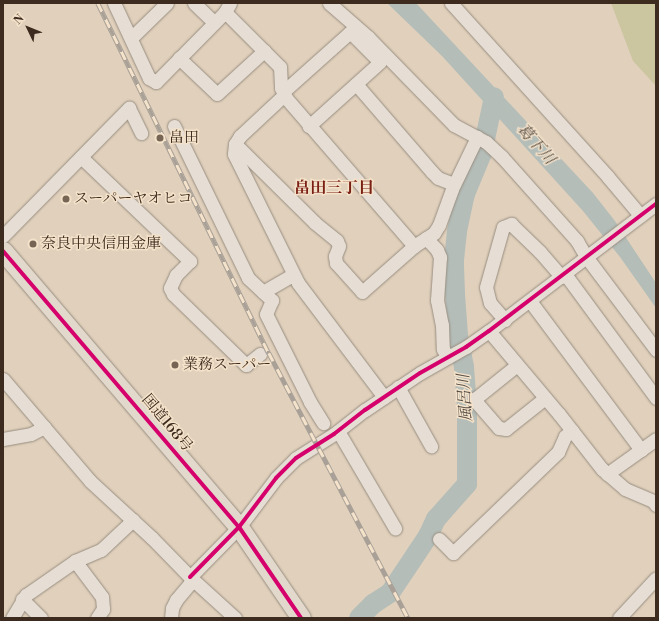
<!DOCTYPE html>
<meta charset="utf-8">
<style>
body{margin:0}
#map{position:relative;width:659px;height:621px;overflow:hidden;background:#e1d1bc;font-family:"Libre Bodoni","Noto Serif JP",serif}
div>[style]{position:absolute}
.green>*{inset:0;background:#cbc5a0}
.water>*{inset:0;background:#b4bdb8}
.river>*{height:20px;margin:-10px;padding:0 10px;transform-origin:10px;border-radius:10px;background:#b4bdb8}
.roads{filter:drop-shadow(0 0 1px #988d80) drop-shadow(0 0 1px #988d80)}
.minor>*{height:13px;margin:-6.5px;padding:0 6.5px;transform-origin:6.5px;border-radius:6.5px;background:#e6ded4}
.highway>*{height:19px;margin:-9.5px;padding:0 9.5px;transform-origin:9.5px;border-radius:9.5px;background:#e2d9cc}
.rail>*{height:4.5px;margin-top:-2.25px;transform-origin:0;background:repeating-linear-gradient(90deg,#f5e2ca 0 9px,#a9a197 0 18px);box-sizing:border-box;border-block:1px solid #a9a197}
.cycleway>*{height:4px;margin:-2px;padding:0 2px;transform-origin:2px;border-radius:2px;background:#d6006c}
.dots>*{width:11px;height:11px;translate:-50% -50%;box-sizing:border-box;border:2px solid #f5e2ca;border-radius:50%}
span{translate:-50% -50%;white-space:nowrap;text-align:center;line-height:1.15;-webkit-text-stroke:3px #f5e2ca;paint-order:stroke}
.poi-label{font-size:15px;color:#3c2b1e}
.left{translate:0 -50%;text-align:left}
.street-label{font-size:15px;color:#3c2b1e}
.water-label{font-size:16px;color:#554d44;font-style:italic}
.neighbourhood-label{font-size:16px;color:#7a1f14;font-weight:700}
.frame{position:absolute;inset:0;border:4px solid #3c2b1e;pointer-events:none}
.north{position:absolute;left:8px;top:8px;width:40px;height:40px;-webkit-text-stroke:3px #f5e2ca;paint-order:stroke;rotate:313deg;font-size:11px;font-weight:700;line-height:16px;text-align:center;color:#3c2b1e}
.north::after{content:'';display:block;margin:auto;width:14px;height:18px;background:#3c2b1e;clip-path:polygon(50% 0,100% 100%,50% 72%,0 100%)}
</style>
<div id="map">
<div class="green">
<i style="clip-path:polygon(611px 3px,656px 3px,656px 86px,633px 61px)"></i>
</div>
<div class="water">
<i style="clip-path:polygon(387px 3px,416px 3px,593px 193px,615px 221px,656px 283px,656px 308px,620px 257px,583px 211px,442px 56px)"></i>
</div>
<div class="river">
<i style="left:359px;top:618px;width:20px;rotate:-45deg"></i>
<i style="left:373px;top:604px;width:20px;rotate:-33deg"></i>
<i style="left:390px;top:593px;width:69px;rotate:-56.3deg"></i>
<i style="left:428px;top:536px;width:19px;rotate:-65deg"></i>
<i style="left:436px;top:519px;width:47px;rotate:-48.5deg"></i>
<i style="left:467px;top:484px;width:77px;rotate:-90deg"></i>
<i style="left:467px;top:407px;width:40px;rotate:-94.3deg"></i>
<i style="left:464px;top:367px;width:33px;rotate:-101deg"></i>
<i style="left:458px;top:335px;width:41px;rotate:-94.2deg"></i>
<i style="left:455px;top:294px;width:34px;rotate:-92deg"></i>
<i style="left:454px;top:260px;width:29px;rotate:-84deg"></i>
<i style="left:457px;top:231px;width:38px;rotate:-78deg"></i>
<i style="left:465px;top:194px;width:44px;rotate:-67.5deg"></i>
<i style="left:482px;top:153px;width:57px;rotate:-77.9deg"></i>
</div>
<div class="roads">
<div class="minor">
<i style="left:114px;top:3px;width:83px;rotate:65deg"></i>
<i style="left:149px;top:78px;width:8px;rotate:30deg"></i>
<i style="left:156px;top:82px;width:98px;rotate:-45.4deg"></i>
<i style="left:225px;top:12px;width:10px;rotate:-61deg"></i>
<i style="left:194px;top:3px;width:28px;rotate:44deg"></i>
<i style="left:329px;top:3px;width:52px;rotate:41.1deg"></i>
<i style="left:368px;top:37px;width:123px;rotate:45.7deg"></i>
<i style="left:454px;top:125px;width:36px;rotate:28deg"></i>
<i style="left:486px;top:142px;width:22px;rotate:43deg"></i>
<i style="left:502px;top:157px;width:113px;rotate:48.2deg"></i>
<i style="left:577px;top:241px;width:20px;rotate:60deg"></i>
<i style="left:587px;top:258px;width:115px;rotate:53.1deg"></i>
<i style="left:451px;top:3px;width:234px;rotate:47.9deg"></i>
<i style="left:608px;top:177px;width:50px;rotate:49.9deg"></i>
<i style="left:225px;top:12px;width:78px;rotate:45deg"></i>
<i style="left:280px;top:67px;width:21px;rotate:87deg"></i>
<i style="left:281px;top:88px;width:11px;rotate:63deg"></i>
<i style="left:286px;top:98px;width:196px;rotate:49.1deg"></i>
<i style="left:131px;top:38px;width:50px;rotate:-44.2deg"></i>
<i style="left:179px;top:58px;width:52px;rotate:43.5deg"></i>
<i style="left:217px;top:94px;width:64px;rotate:-42.5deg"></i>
<i style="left:356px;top:84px;width:116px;rotate:49.2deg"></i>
<i style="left:432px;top:172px;width:8px;rotate:45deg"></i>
<i style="left:438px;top:178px;width:17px;rotate:21deg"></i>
<i style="left:283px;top:92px;width:90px;rotate:-41.8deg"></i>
<i style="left:350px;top:32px;width:42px;rotate:45deg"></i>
<i style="left:380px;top:62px;width:96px;rotate:138deg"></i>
<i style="left:284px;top:95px;width:60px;rotate:137deg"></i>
<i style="left:240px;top:136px;width:9px;rotate:122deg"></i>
<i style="left:235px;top:144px;width:10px;rotate:96deg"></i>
<i style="left:234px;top:154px;width:144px;rotate:63.6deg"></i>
<i style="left:298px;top:283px;width:143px;rotate:53deg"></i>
<i style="left:174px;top:126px;width:169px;rotate:64deg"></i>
<i style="left:248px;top:278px;width:33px;rotate:43deg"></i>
<i style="left:272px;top:300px;width:15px;rotate:113deg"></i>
<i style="left:266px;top:314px;width:98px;rotate:63.4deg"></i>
<i style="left:310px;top:402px;width:25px;rotate:58deg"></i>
<i style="left:235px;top:144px;width:112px;rotate:44.6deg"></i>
<i style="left:315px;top:223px;width:28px;rotate:39deg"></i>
<i style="left:337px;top:241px;width:5px;rotate:68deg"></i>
<i style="left:339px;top:246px;width:11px;rotate:112deg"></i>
<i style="left:335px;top:256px;width:7px;rotate:82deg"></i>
<i style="left:336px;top:263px;width:39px;rotate:48deg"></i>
<i style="left:362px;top:292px;width:69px;rotate:-41.5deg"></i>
<i style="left:414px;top:246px;width:24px;rotate:-33deg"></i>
<i style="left:434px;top:233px;width:9px;rotate:-58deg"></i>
<i style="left:439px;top:225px;width:38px;rotate:-70deg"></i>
<i style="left:452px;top:189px;width:58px;rotate:-64.3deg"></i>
<i style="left:81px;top:157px;width:151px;rotate:43.7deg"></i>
<i style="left:190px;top:261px;width:20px;rotate:135deg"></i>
<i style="left:176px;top:275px;width:14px;rotate:115deg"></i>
<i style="left:170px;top:288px;width:7px;rotate:63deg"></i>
<i style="left:173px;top:294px;width:102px;rotate:44.2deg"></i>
<i style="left:246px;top:365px;width:18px;rotate:-38deg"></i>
<i style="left:3px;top:236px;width:180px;rotate:-45.5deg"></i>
<i style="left:129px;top:108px;width:28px;rotate:64deg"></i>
<i style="left:426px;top:238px;width:16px;rotate:47deg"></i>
<i style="left:437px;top:250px;width:8px;rotate:67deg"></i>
<i style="left:440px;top:257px;width:43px;rotate:94deg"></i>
<i style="left:437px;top:300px;width:25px;rotate:79deg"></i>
<i style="left:442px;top:325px;width:24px;rotate:88deg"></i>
<i style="left:443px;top:349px;width:9px;rotate:63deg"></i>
<i style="left:565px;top:274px;width:154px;rotate:53.7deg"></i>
<i style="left:263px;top:292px;width:34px;rotate:-30deg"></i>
<i style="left:530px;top:301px;width:186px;rotate:53.3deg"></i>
<i style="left:505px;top:320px;width:23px;rotate:-131deg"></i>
<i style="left:490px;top:303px;width:16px;rotate:-104deg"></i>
<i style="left:486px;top:287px;width:62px;rotate:-74.2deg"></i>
<i style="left:503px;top:227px;width:9px;rotate:-21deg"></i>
<i style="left:511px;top:224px;width:40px;rotate:44deg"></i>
<i style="left:540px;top:252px;width:33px;rotate:49deg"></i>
<i style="left:489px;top:331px;width:109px;rotate:49.9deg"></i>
<i style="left:559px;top:414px;width:70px;rotate:52deg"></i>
<i style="left:602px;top:469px;width:30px;rotate:41deg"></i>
<i style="left:625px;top:489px;width:30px;rotate:23deg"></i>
<i style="left:653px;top:501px;width:5px;rotate:53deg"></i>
<i style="left:517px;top:365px;width:53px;rotate:141.2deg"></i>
<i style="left:476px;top:398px;width:5px;rotate:79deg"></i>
<i style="left:477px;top:403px;width:33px;rotate:49deg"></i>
<i style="left:499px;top:428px;width:7px;rotate:8deg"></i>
<i style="left:506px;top:429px;width:50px;rotate:-38.5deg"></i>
<i style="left:3px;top:379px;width:134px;rotate:49.5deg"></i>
<i style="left:90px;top:481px;width:84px;rotate:42.6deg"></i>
<i style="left:152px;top:538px;width:54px;rotate:45.7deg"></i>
<i style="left:190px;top:577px;width:61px;rotate:42.3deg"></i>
<i style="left:398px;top:387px;width:68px;rotate:60.8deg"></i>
<i style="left:338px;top:431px;width:113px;rotate:59.6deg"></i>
<i style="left:3px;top:439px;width:28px;rotate:-10deg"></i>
<i style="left:31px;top:434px;width:15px;rotate:-28deg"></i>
<i style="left:607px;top:474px;width:60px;rotate:-35.5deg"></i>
<i style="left:439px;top:539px;width:20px;rotate:45deg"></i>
<i style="left:453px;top:553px;width:146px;rotate:-43.9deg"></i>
<i style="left:558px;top:452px;width:17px;rotate:-66deg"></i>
<i style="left:565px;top:436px;width:9px;rotate:-36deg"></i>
<i style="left:75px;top:561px;width:45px;rotate:53.1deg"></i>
<i style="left:102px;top:597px;width:12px;rotate:85deg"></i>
<i style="left:103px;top:609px;width:11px;rotate:124deg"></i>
<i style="left:190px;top:577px;width:70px;rotate:-45.6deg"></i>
<i style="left:239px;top:527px;width:61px;rotate:-52.9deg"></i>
<i style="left:276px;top:478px;width:28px;rotate:-45deg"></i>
<i style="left:296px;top:458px;width:45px;rotate:-32.3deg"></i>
<i style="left:334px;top:434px;width:39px;rotate:-38deg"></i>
<i style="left:365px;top:410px;width:66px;rotate:-33.9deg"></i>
<i style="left:420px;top:373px;width:53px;rotate:-29.5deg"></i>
<i style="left:466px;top:347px;width:28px;rotate:-35deg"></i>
<i style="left:489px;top:331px;width:210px;rotate:-37.3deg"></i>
<i style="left:22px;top:599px;width:27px;rotate:45deg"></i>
<i style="left:12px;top:618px;width:27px;rotate:-59deg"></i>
<i style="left:26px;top:595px;width:60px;rotate:-34.8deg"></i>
<i style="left:75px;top:561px;width:28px;rotate:-23deg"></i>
<i style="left:101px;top:550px;width:44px;rotate:-43.2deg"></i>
<i style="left:171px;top:618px;width:10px;rotate:-84deg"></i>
<i style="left:172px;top:608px;width:9px;rotate:-63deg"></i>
<i style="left:176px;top:600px;width:26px;rotate:-50deg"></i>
<i style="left:619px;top:618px;width:54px;rotate:-47.2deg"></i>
</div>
<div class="highway">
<i style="left:3px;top:251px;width:363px;rotate:49.5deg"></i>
<i style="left:239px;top:527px;width:110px;rotate:55.7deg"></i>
</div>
</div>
<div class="rail">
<i style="left:98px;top:3px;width:390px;rotate:64deg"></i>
<i style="left:269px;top:353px;width:299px;rotate:62.3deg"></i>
</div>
<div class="cycleway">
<i style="left:3px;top:251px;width:363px;rotate:49.5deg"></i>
<i style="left:239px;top:527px;width:110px;rotate:55.7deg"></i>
<i style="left:190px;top:577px;width:70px;rotate:-45.6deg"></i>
<i style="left:239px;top:527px;width:61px;rotate:-52.9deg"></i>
<i style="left:276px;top:478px;width:28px;rotate:-45deg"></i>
<i style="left:296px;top:458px;width:45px;rotate:-32.3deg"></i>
<i style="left:334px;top:434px;width:39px;rotate:-38deg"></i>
<i style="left:365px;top:410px;width:66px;rotate:-33.9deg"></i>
<i style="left:420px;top:373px;width:53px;rotate:-29.5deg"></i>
<i style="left:466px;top:347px;width:28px;rotate:-35deg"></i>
<i style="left:489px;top:331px;width:210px;rotate:-37.3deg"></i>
</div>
<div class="dots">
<i style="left:160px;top:138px;background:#766555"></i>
<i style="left:66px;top:199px;background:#766555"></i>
<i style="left:33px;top:244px;background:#766555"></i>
<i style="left:175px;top:365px;background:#766555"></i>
</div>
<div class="poi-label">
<span class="left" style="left:169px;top:138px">畠田</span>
<span class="left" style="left:74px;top:199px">スーパーヤオヒコ</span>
<span class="left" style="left:41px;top:244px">奈良中央信用金庫</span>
<span class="left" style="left:183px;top:365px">業務スーパー</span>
</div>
<div class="street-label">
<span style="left:167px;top:423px;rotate:50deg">国道168号</span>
</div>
<div class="water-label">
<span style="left:536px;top:144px;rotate:49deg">葛下川</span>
<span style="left:465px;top:398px;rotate:-94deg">風呂川</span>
</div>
<div class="neighbourhood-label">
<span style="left:334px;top:188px">畠田三丁目</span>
</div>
<div class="frame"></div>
<div class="north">N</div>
</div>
